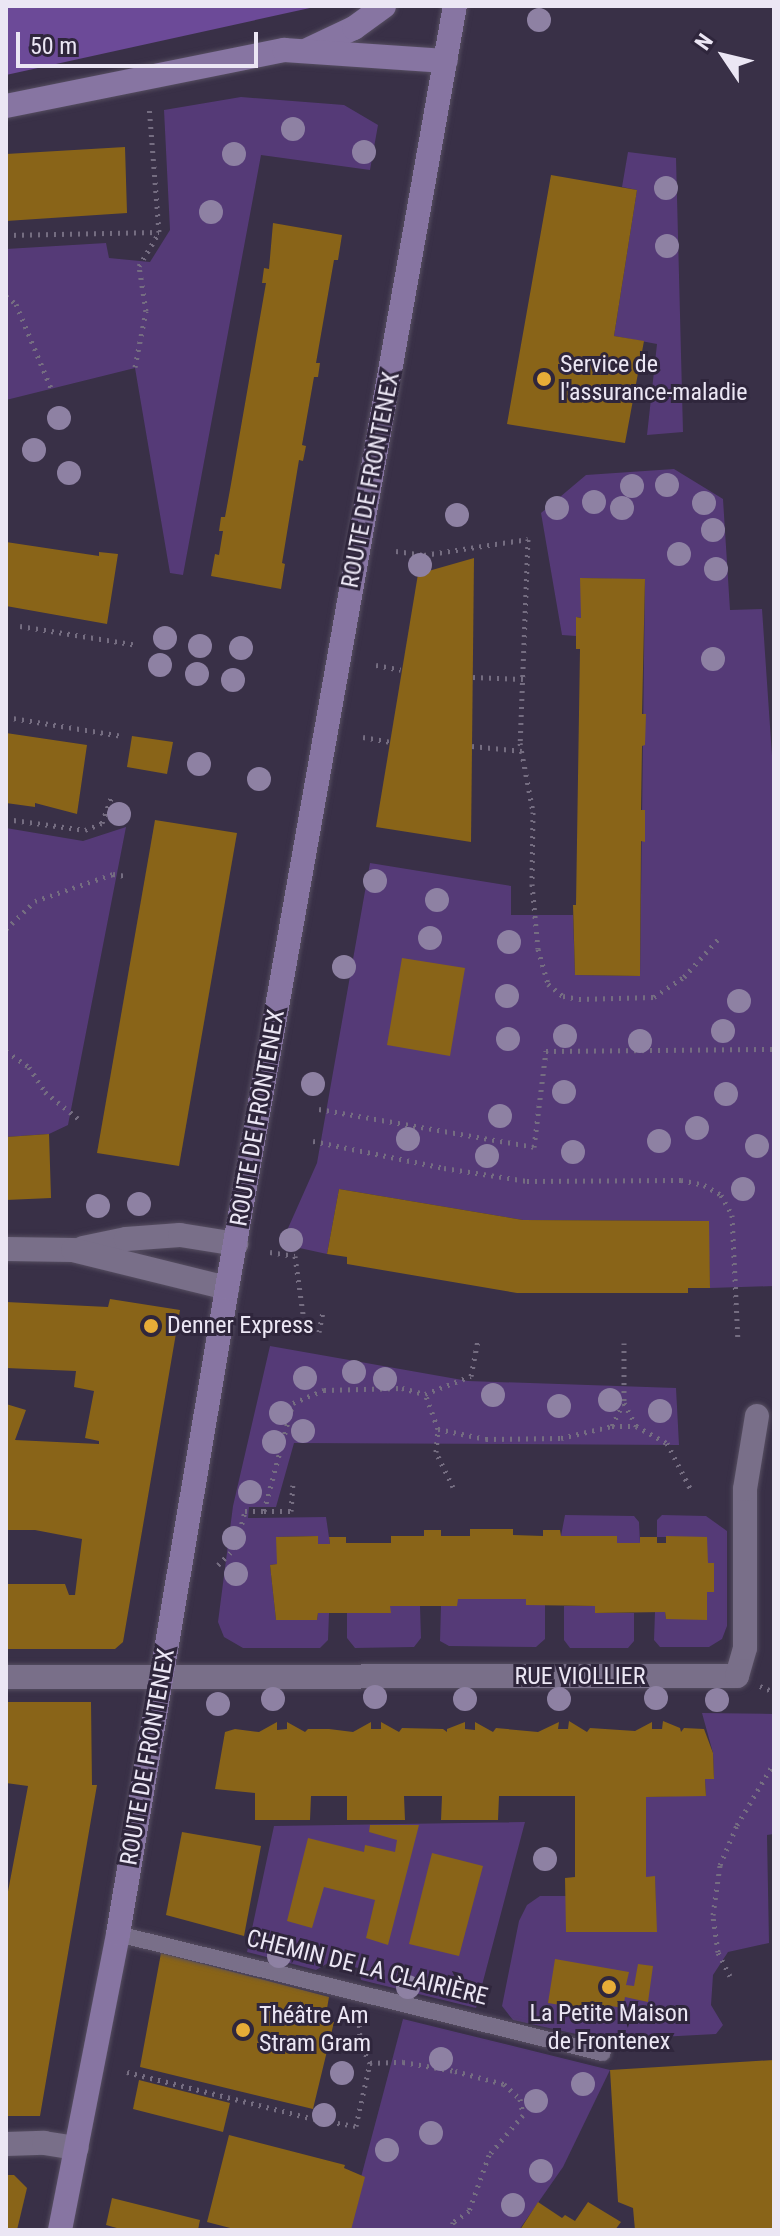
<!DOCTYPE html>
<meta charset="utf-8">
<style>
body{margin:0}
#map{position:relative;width:780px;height:2236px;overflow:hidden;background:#393047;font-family:"Roboto Condensed",sans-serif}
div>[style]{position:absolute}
.green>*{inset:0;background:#553a77}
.forest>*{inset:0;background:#6c4a98}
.building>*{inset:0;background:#896418}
.path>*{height:5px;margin-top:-2.5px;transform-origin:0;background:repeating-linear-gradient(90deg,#756d81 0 2px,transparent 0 8px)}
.roads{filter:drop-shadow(0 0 2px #564e61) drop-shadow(0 0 2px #564e61)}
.lane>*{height:16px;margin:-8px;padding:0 8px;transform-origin:8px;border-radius:8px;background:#796f89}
.street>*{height:24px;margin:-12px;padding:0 12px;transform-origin:12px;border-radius:12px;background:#796f89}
.secondary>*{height:24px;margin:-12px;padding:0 12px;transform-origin:12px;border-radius:12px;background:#8775a2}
.trees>*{width:24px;height:24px;margin:-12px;border-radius:50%;background:#8e81a3}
.dots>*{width:22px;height:22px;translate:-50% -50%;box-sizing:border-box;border:4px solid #2f263c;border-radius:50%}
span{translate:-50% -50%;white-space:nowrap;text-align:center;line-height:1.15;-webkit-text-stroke:6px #2f263c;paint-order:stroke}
.poi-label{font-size:24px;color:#ebe6f4}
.left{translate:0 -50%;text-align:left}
.street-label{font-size:24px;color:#ebe6f4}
.frame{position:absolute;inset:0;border:8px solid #ebe6f4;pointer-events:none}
.north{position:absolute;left:684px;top:16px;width:80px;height:80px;-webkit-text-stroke:6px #2f263c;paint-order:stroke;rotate:305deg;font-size:22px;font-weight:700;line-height:32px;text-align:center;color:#ebe6f4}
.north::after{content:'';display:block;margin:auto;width:28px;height:36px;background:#ebe6f4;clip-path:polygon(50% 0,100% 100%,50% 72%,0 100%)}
.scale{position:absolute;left:16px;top:32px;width:242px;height:36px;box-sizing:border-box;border:4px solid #ebe6f4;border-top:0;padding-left:10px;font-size:24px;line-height:28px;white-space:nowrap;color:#ebe6f4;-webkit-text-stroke:6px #2f263c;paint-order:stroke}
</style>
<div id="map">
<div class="green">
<i style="clip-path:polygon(241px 97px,344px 105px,378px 125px,370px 170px,261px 155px,183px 575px,170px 573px,135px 368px,6px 400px,6px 249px,106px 243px,109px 258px,150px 262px,170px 230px,164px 110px)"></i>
<i style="clip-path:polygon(628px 152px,676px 158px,683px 432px,647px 435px,657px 344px,614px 336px,637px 190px,622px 187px)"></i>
<i style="clip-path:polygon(674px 469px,723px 499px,730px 610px,762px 609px,774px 785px,774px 1286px,710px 1288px,708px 1221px,523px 1220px,339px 1189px,327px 1254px,281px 1244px,317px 1163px,370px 863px,511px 886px,511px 915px,573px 915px,575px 975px,640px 976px,645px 580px,581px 578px,581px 618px,577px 617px,576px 636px,562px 635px,541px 513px,586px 475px)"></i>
<i style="clip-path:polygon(126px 827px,68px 1125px,49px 1134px,6px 1137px,6px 828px,83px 841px)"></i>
<i style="clip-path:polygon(270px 1346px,468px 1381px,676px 1388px,679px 1445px,294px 1443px,276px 1507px,249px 1507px,248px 1518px,326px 1517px,330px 1544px,318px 1544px,317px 1536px,277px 1537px,277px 1564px,270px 1565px,276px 1620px,317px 1620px,318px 1613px,329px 1613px,328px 1640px,320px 1648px,243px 1648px,224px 1637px,218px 1622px,233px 1506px)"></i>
<i style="clip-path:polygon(565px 1515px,634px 1516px,639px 1522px,640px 1543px,617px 1543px,616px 1536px,561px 1536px)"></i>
<i style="clip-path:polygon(662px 1515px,706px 1516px,727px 1531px,727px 1626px,722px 1639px,709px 1647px,660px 1647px,654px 1640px,655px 1612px,665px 1612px,666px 1619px,707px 1619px,706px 1537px,657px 1537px,657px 1520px)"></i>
<i style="clip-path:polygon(458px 1599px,526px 1599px,526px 1605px,545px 1605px,545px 1639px,536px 1647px,449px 1646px,440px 1641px,441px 1606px)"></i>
<i style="clip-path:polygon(390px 1606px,420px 1606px,421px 1638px,414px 1647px,355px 1648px,347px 1638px,347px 1613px,390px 1613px)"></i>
<i style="clip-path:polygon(564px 1606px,595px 1606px,596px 1613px,634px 1613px,634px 1641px,628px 1648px,570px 1648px,564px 1640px)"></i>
<i style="clip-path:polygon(702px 1713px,774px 1714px,774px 1834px,767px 1835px,769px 1943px,728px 1952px,713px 1975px,711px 2005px,723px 2025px,716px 2034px,603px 2040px,513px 2020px,502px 2006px,519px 1921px,527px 1905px,540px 1896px,566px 1896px,566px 1932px,656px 1932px,655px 1877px,646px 1877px,646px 1797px,706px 1795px,705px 1779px,714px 1778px,713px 1753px)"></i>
<i style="clip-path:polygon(525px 1822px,476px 2008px,361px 1980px,359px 1968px,328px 1963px,316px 1970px,247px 1952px,274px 1826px)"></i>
<i style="clip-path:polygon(403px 2019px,610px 2070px,563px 2167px,519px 2230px,347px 2230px)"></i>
</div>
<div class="forest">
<i style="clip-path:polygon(6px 6px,319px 6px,6px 75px)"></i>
</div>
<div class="building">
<i style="clip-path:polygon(125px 147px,127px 213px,6px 221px,6px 154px)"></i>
<i style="clip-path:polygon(551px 175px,637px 190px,614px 336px,644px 341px,625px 443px,507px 424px)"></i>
<i style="clip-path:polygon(273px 223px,342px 235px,338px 260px,334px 260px,316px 363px,320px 363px,318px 377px,314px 377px,302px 445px,306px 446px,303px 461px,299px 460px,282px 563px,285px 564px,281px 589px,211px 576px,215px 554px,219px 555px,223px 531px,219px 531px,221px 517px,225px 517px,231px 484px,266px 283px,262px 283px,264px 268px,269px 269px)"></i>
<i style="clip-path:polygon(6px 542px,99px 556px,99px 552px,118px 554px,107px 624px,6px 606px)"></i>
<i style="clip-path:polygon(474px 558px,471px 842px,376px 827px,418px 574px)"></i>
<i style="clip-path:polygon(580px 578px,645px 579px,642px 714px,646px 714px,645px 745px,642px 746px,641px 810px,645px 810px,645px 842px,641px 841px,640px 976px,575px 975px,573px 905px,576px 905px,580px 649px,576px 649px,576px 617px,581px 618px)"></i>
<i style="clip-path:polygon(6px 733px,87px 745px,77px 814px,35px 803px,35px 807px,6px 803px)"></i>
<i style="clip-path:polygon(132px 736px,173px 742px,167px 774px,127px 767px)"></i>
<i style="clip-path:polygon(155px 820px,237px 833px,179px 1166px,97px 1153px)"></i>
<i style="clip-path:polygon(402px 958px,465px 968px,450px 1056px,387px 1045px)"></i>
<i style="clip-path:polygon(49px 1134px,51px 1198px,6px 1200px,6px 1137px)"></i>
<i style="clip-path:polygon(339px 1189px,523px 1220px,709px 1221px,710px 1288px,688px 1288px,688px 1293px,517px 1293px,347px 1264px,347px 1257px,327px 1254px)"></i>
<i style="clip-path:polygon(110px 1299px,180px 1310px,123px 1642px,115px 1649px,6px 1649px,6px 1584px,65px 1584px,69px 1595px,75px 1595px,82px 1539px,35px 1530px,6px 1530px,6px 1404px,26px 1410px,15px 1440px,99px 1444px,99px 1441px,85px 1438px,94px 1391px,74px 1387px,76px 1371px,6px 1368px,6px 1302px,108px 1307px)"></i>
<i style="clip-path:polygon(470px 1529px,513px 1529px,513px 1535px,543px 1536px,543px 1530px,560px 1530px,561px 1536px,617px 1536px,617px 1543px,640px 1543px,640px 1537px,657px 1537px,657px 1543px,666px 1543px,666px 1536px,707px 1537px,708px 1563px,714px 1563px,714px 1592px,707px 1592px,707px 1620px,666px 1619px,665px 1612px,595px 1613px,595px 1606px,526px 1605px,526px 1599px,458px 1599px,457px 1606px,390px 1606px,391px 1613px,318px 1613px,317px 1620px,276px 1620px,270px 1565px,277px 1564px,276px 1537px,318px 1536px,318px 1544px,330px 1544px,329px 1537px,346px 1537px,346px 1543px,391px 1543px,391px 1536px,424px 1536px,424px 1530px,441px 1530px,441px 1536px,470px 1536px)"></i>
<i style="clip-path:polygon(6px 1702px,91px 1702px,92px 1785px,97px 1785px,40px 2116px,6px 2116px,6px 1902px,28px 1786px,6px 1783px)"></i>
<i style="clip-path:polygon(569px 1721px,587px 1732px,590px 1728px,635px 1731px,652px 1722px,652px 1729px,662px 1729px,663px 1721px,680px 1728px,681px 1732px,684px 1728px,704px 1729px,713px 1753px,714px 1779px,705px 1779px,706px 1796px,646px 1797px,646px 1877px,655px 1876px,657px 1932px,566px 1932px,565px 1878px,575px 1877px,575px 1796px,499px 1796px,498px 1820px,441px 1820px,442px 1796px,404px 1796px,405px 1820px,347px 1820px,347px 1796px,311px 1796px,310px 1820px,255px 1820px,255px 1793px,215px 1789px,225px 1732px,235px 1729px,259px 1732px,277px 1722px,277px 1730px,287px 1729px,287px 1722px,305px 1732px,308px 1729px,329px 1729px,353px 1732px,371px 1722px,371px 1729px,381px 1729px,381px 1722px,399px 1732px,402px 1728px,443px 1729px,447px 1732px,447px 1729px,465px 1722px,465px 1729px,475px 1730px,475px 1722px,493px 1732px,496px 1728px,538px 1732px,559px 1722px,558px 1729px,568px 1729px)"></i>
<i style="clip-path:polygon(370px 1825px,419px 1825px,388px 1945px,366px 1938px,375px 1900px,324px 1887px,312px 1928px,287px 1921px,308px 1838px,364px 1852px,365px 1845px,395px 1852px,397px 1840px,369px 1832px)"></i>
<i style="clip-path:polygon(182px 1832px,261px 1846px,244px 1936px,166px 1915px)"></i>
<i style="clip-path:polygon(432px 1853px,483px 1866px,459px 1956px,409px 1944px)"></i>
<i style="clip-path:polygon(161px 1953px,329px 1997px,325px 2020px,334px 2022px,313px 2109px,140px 2067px)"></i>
<i style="clip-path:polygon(555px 1959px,629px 1972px,626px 1985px,634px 1986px,638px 1964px,653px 1966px,648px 2002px,625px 1997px,623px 2008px,611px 2006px,610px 2013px,548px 2003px)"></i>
<i style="clip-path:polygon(774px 2060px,774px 2230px,635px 2230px,633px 2208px,618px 2202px,610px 2070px)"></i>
<i style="clip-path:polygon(139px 2080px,230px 2103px,223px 2132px,133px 2109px)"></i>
<i style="clip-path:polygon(229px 2135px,345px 2165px,344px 2168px,365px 2177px,351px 2230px,238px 2230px,207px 2222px)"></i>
<i style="clip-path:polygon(6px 2175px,14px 2175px,27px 2188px,17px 2230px,6px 2230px)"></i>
<i style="clip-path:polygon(112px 2198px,200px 2220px,198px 2230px,124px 2230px,106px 2225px)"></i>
<i style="clip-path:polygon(538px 2202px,562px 2218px,565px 2215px,575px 2221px,588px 2202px,621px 2222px,615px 2230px,520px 2230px)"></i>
</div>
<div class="path">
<i style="left:6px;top:235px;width:153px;rotate:-1.1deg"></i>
<i style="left:159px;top:232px;width:126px;rotate:-94.5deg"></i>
<i style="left:6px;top:296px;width:13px;rotate:39deg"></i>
<i style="left:16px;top:304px;width:91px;rotate:67.4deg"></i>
<i style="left:135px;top:367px;width:57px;rotate:-78.9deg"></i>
<i style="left:146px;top:311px;width:46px;rotate:-98.8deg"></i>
<i style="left:139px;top:266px;width:39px;rotate:-59deg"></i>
<i style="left:396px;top:551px;width:28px;rotate:8deg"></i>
<i style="left:424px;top:555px;width:105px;rotate:-8.7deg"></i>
<i style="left:528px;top:539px;width:204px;rotate:92.2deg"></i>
<i style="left:520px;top:743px;width:70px;rotate:79.3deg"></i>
<i style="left:533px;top:812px;width:72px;rotate:90.8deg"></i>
<i style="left:532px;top:884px;width:65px;rotate:84.7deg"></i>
<i style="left:538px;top:949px;width:36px;rotate:74deg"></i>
<i style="left:548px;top:984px;width:19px;rotate:39deg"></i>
<i style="left:563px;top:996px;width:16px;rotate:11deg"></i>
<i style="left:579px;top:999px;width:75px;rotate:-1.5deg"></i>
<i style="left:654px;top:997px;width:36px;rotate:-34deg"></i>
<i style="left:684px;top:977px;width:52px;rotate:-48.1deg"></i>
<i style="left:20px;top:626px;width:119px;rotate:9.2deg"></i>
<i style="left:376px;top:665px;width:25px;rotate:11deg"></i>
<i style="left:473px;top:677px;width:50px;rotate:2.3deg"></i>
<i style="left:6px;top:717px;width:118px;rotate:9.3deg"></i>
<i style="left:363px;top:737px;width:27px;rotate:10deg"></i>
<i style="left:472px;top:746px;width:50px;rotate:5.7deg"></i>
<i style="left:6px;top:819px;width:80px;rotate:7.9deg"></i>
<i style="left:85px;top:830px;width:18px;rotate:-22deg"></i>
<i style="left:102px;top:823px;width:27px;rotate:-70deg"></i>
<i style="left:6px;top:929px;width:40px;rotate:-44deg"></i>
<i style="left:35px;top:901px;width:83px;rotate:-19.1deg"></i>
<i style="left:113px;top:874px;width:13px;rotate:9deg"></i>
<i style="left:6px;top:1051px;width:28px;rotate:35deg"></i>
<i style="left:29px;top:1067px;width:30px;rotate:57deg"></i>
<i style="left:45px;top:1092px;width:45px;rotate:38.7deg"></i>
<i style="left:319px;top:1109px;width:218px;rotate:10deg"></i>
<i style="left:534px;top:1147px;width:97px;rotate:-82.9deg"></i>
<i style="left:546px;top:1051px;width:228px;rotate:-0.5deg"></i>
<i style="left:313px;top:1141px;width:134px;rotate:11.6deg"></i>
<i style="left:444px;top:1168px;width:84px;rotate:8.9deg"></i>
<i style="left:527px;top:1181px;width:154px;rotate:-0.4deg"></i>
<i style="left:681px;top:1180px;width:24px;rotate:12deg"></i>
<i style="left:704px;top:1185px;width:20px;rotate:30deg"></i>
<i style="left:721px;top:1195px;width:23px;rotate:61deg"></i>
<i style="left:732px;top:1215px;width:127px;rotate:87.3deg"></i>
<i style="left:270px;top:1252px;width:25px;rotate:9deg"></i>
<i style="left:295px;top:1256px;width:73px;rotate:82.1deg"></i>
<i style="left:305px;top:1328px;width:15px;rotate:16deg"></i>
<i style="left:319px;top:1332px;width:20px;rotate:-79deg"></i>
<i style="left:624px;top:1343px;width:60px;rotate:90deg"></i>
<i style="left:624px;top:1403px;width:26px;rotate:62deg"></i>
<i style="left:612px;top:1426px;width:25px;rotate:-64deg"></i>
<i style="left:438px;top:1429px;width:37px;rotate:-110deg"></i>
<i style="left:425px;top:1394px;width:49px;rotate:-21.4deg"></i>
<i style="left:471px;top:1376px;width:37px;rotate:-79deg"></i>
<i style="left:453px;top:1487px;width:39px;rotate:-116deg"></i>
<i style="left:436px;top:1452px;width:23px;rotate:-85deg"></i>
<i style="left:438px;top:1429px;width:49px;rotate:11.8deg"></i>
<i style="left:486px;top:1439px;width:75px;rotate:-0.8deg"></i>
<i style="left:561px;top:1438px;width:52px;rotate:-13.2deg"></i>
<i style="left:612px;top:1426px;width:24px"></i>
<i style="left:636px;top:1426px;width:35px;rotate:29deg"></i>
<i style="left:667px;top:1443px;width:51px;rotate:62.9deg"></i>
<i style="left:264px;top:1511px;width:27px"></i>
<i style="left:291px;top:1511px;width:26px;rotate:-86deg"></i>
<i style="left:218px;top:1565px;width:25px;rotate:-45deg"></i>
<i style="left:236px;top:1547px;width:37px;rotate:-76deg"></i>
<i style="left:245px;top:1511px;width:19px"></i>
<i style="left:264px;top:1511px;width:112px;rotate:-75deg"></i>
<i style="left:293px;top:1403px;width:34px;rotate:-23deg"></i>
<i style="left:324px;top:1390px;width:78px;rotate:-1.5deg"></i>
<i style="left:402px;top:1388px;width:24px;rotate:15deg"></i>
<i style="left:760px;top:1686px;width:15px;rotate:23deg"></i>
<i style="left:730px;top:1976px;width:27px;rotate:-117deg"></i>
<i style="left:718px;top:1952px;width:37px;rotate:-98deg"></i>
<i style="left:713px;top:1915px;width:50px;rotate:-82deg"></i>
<i style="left:720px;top:1865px;width:43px;rotate:-67deg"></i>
<i style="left:737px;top:1825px;width:72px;rotate:-59.2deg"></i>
<i style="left:370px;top:2063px;width:33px;rotate:-2deg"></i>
<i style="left:403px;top:2062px;width:53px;rotate:9.8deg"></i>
<i style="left:455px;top:2071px;width:51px;rotate:14.9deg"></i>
<i style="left:504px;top:2084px;width:22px;rotate:43deg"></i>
<i style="left:520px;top:2099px;width:16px;rotate:79deg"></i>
<i style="left:523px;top:2115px;width:52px;rotate:130.4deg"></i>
<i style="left:489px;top:2155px;width:59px;rotate:109.7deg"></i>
<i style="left:469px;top:2211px;width:19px;rotate:145deg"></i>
<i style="left:453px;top:2222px;width:8px;rotate:97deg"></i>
<i style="left:127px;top:2072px;width:193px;rotate:14.1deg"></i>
<i style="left:314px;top:2119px;width:43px;rotate:9.5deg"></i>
<i style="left:356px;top:2126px;width:65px;rotate:-77.5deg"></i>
<i style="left:370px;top:2063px;width:22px;rotate:-117deg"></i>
<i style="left:360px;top:2043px;width:25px;rotate:-92deg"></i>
</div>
<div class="roads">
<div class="lane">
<i style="left:118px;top:1934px;width:499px;rotate:13.8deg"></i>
</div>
<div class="street">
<i style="left:83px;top:1248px;width:44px;rotate:-11.8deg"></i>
<i style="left:126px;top:1239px;width:54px;rotate:-4.2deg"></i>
<i style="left:180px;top:1235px;width:57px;rotate:9.1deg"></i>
<i style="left:6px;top:1249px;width:67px;rotate:0.9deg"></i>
<i style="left:73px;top:1250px;width:159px;rotate:13.9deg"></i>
<i style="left:6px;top:1677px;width:731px;rotate:-0.08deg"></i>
<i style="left:737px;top:1676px;width:29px;rotate:-74deg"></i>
<i style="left:745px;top:1648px;width:159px;rotate:-90deg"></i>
<i style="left:745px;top:1489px;width:74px;rotate:-80.7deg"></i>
<i style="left:6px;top:2144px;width:38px;rotate:-2deg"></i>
<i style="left:44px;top:2143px;width:33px;rotate:9deg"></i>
</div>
<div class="secondary">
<i style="left:307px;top:50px;width:52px;rotate:-25.1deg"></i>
<i style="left:354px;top:28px;width:37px;rotate:-36deg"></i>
<i style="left:6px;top:106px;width:284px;rotate:-11.4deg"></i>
<i style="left:284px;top:50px;width:162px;rotate:3.9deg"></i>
<i style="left:60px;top:2230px;width:302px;rotate:-78.9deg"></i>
<i style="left:118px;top:1934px;width:655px;rotate:-80.42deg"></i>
<i style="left:227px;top:1288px;width:1302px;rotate:-79.92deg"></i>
</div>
</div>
<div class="trees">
<i style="left:539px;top:20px"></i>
<i style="left:293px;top:129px"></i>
<i style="left:364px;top:152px"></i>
<i style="left:234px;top:154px"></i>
<i style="left:666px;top:188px"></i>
<i style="left:211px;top:212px"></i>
<i style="left:667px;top:246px"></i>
<i style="left:59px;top:418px"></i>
<i style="left:34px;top:450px"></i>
<i style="left:69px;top:473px"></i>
<i style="left:667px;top:485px"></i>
<i style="left:632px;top:486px"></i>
<i style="left:594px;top:502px"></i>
<i style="left:704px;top:503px"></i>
<i style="left:557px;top:508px"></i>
<i style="left:622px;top:508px"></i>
<i style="left:457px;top:515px"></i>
<i style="left:713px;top:530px"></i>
<i style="left:679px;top:554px"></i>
<i style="left:420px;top:565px"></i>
<i style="left:716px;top:569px"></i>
<i style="left:165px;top:638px"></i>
<i style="left:200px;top:646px"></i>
<i style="left:241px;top:648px"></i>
<i style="left:713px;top:659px"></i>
<i style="left:160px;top:665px"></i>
<i style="left:197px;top:674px"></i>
<i style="left:233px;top:680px"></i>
<i style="left:199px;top:764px"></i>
<i style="left:259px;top:779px"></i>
<i style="left:119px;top:814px"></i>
<i style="left:375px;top:881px"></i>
<i style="left:437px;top:900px"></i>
<i style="left:430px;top:938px"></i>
<i style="left:509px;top:942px"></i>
<i style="left:344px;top:967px"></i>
<i style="left:507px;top:996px"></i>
<i style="left:739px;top:1001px"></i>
<i style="left:723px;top:1031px"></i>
<i style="left:565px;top:1036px"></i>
<i style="left:508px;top:1039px"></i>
<i style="left:640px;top:1041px"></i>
<i style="left:313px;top:1084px"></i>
<i style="left:564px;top:1092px"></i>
<i style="left:726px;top:1094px"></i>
<i style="left:500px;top:1116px"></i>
<i style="left:697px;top:1128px"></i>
<i style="left:408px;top:1139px"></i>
<i style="left:659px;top:1141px"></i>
<i style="left:757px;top:1146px"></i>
<i style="left:573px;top:1152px"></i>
<i style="left:487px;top:1156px"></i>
<i style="left:743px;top:1189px"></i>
<i style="left:139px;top:1204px"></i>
<i style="left:98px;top:1206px"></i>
<i style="left:291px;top:1240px"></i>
<i style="left:354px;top:1372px"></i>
<i style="left:305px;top:1378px"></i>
<i style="left:385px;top:1379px"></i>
<i style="left:493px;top:1395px"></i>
<i style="left:610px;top:1400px"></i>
<i style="left:559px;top:1406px"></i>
<i style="left:660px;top:1411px"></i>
<i style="left:281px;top:1413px"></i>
<i style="left:303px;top:1431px"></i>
<i style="left:274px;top:1442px"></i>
<i style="left:250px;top:1492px"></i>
<i style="left:234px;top:1538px"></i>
<i style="left:236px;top:1574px"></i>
<i style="left:375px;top:1697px"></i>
<i style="left:656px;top:1698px"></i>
<i style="left:273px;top:1699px"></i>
<i style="left:465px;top:1699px"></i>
<i style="left:559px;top:1699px"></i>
<i style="left:717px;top:1700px"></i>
<i style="left:218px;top:1704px"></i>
<i style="left:545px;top:1859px"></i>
<i style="left:279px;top:1956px"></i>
<i style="left:408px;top:1987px"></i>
<i style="left:441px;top:2059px"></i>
<i style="left:342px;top:2073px"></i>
<i style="left:583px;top:2084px"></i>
<i style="left:536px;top:2101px"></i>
<i style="left:324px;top:2115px"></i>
<i style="left:431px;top:2133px"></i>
<i style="left:387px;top:2150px"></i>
<i style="left:541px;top:2171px"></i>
<i style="left:513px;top:2205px"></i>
</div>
<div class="dots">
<i style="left:544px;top:379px;background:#e7ac37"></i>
<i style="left:151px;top:1326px;background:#e7ac37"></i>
<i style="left:609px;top:1987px;background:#e7ac37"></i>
<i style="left:243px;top:2030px;background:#e7ac37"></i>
</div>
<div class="poi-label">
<span class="left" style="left:560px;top:379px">Service de<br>l'assurance-maladie</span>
<span class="left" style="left:167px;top:1326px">Denner Express</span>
<span style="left:609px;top:2028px">La Petite Maison<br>de Frontenex</span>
<span class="left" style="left:259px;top:2030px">Théâtre Am<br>Stram Gram</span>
</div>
<div class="street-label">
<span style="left:371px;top:480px;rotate:-79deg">ROUTE DE FRONTENEX</span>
<span style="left:258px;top:1118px;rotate:-80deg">ROUTE DE FRONTENEX</span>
<span style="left:580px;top:1677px">RUE VIOLLIER</span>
<span style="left:148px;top:1757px;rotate:-80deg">ROUTE DE FRONTENEX</span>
<span style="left:367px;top:1968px;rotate:14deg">CHEMIN DE LA CLAIRIÈRE</span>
</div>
<div class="frame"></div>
<div class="north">N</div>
<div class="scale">50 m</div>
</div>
